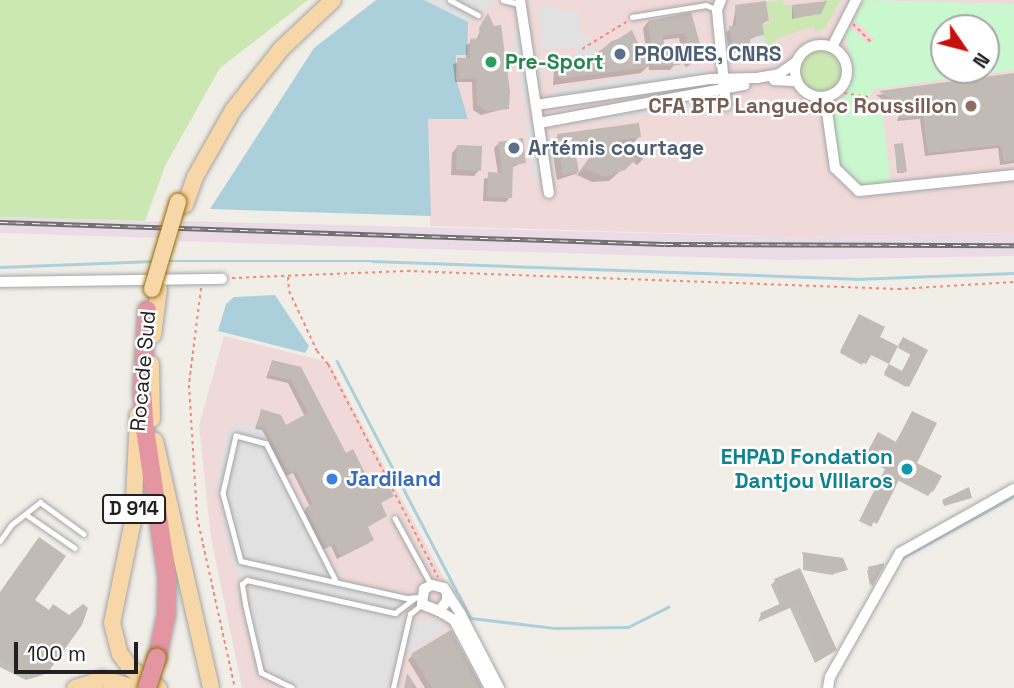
<!DOCTYPE html>
<meta charset="utf-8">
<style>
body{margin:0}
#map{position:relative;width:1014px;height:688px;overflow:hidden;background:#f1eee8;font-family:"Space Grotesk",sans-serif}
div>[style]{position:absolute}
.commercial>*{inset:0;background:#f0dad9}
.industrial>*{inset:0;background:#eadbe6}
.grass>*{inset:0;background:#cbe8b2}
.round{border-radius:50%}
.park>*{inset:0;background:#c9f7ce}
.parking>*{inset:0;background:#e1e1e1}
.water>*{inset:0;background:#abd0dc}
.shadow>*{inset:0;background:#0003}
.stream>*{height:2.5px;margin:-1.25px;padding:0 1.25px;transform-origin:1.25px;border-radius:1.25px;background:#abd0dc}
.building>*{inset:0;background:#c1bab5}
.path>*{height:2px;margin-top:-1px;transform-origin:0;background:repeating-linear-gradient(90deg,#f38777 0 3.5px,transparent 0 7px)}
.roads{filter:drop-shadow(0 0 2px #a5a5a5) drop-shadow(0 0 2px #a5a5a5)}
.lane>*{height:4.5px;margin:-2.25px;padding:0 2.25px;transform-origin:2.25px;border-radius:2.25px;background:#fff}
.street>*{height:10px;margin:-5px;padding:0 5px;transform-origin:5px;border-radius:5px;background:#fff}
.street>.ring{margin:-5px;padding:0;box-sizing:content-box;background:none;border:10px solid #fff;border-radius:50%}
.primary>*{height:16px;margin:-8px;padding:0 8px;transform-origin:8px;border-radius:8px;background:#f7d6a7}
.highway>*{height:18px;margin:-9px;padding:0 9px;transform-origin:9px;border-radius:9px;background:#e395a2}
.rail>*{height:5px;margin-top:-2.5px;transform-origin:0;background:repeating-linear-gradient(90deg,#fff 0 8px,#6f6f6f 0 16px);box-sizing:border-box;border-block:2px solid #6f6f6f}
.bridges{filter:drop-shadow(0 0 2px #966a08) drop-shadow(0 0 2px #966a08)}
.primary-bridge>*{height:16px;margin:-8px;padding:0 8px;transform-origin:8px;border-radius:8px;background:#f7d6a7}
.highway-bridge>*{height:18px;margin:-9px;padding:0 9px;transform-origin:9px;border-radius:9px;background:#e395a2}
.dots>*{width:19px;height:19px;translate:-50% -50%;box-sizing:border-box;border:4px solid #fff;border-radius:50%}
span{translate:-50% -50%;white-space:nowrap;text-align:center;line-height:1.15;-webkit-text-stroke:5px #fff;paint-order:stroke}
.shield-label span{padding:2px 5px;background:#fff;border:2px solid;border-radius:5px;-webkit-text-stroke-width:0}
.shield-label{font-size:19px;color:#212121;font-weight:700}
.service-label{font-size:21px;color:#4e5e75;font-weight:700}
.left{translate:0 -50%;text-align:left}
.leisure-label{font-size:21px;color:#27864d;font-weight:700}
.education-label{font-size:21px;color:#785e54;font-weight:700}
.right{translate:-100% -50%;text-align:right}
.street-label{font-size:21px;color:#212121}
.culture-label{font-size:21px;color:#0d838f;font-weight:700}
.shop-label{font-size:21px;color:#366cbe;font-weight:700}
.north{position:absolute;left:930px;top:14px;width:70px;height:70px;box-sizing:border-box;background:#fff;border:2px solid #a6a6a6;border-radius:50%;rotate:125deg;font-size:19px;font-weight:700;line-height:28px;text-align:center;color:#212121}
.north::after{content:'';display:block;margin:auto;width:24px;height:32px;background:#c70f0b;clip-path:polygon(50% 0,100% 100%,50% 72%,0 100%)}
.scale{position:absolute;left:14px;top:642px;width:124px;height:32px;box-sizing:border-box;border:4px solid #212121;border-top:0;padding-left:9px;font-size:21px;line-height:24px;white-space:nowrap;color:#212121;-webkit-text-stroke:5px #fff;paint-order:stroke}
</style>
<div id="map">
<div class="commercial">
<i style="clip-path:polygon(evenodd,424px 0,1014px 0,1014px 233px,796px 237px,430px 226px,428px 119px,468px 119px,456px 78px,456px 55px,468px 22px,424px 0,944px 28px,986px 28px,986px 70px,944px 70px,944px 28px)"></i>
<i style="clip-path:polygon(224px 336px,329px 362px,502px 688px,242px 688px,211px 538px,199px 425px)"></i>
</div>
<div class="industrial">
<i style="clip-path:polygon(0 217px,166px 222px,161px 238px,0 233px)"></i>
<i style="clip-path:polygon(184px 221px,796px 237px,1014px 233px,1014px 256px,784px 260px,178px 241px)"></i>
</div>
<div class="grass">
<i style="clip-path:polygon(0 0,308px 0,220px 68px,166px 164px,145px 221px,0 217px)"></i>
<i style="clip-path:polygon(783px 0,784px 5px,792px 5px,794px 18px,826px 3px,823px 0,841px 0,825px 28px,815px 33px,814px 26px,776px 39px,771px 58px,734px 61px,766px 55px,762px 24px,770px 23px,766px 2px)"></i>
<i class="round" style="left:799px;top:50px;width:42px;height:42px"></i>
</div>
<div class="park">
<i style="clip-path:polygon(evenodd,863px 0,1014px 4px,1014px 70px,873px 89px,867px 105px,882px 107px,891px 185px,854px 184px,838px 160px,832px 112px,850px 84px,854px 68px,845px 36px,849px 27px,868px 43px,875px 40px,853px 19px,863px 0,944px 28px,986px 28px,986px 70px,944px 70px,944px 28px)"></i>
</div>
<div class="parking">
<i style="clip-path:polygon(424px 0,492px 0,497px 3px,468px 22px)"></i>
<i style="clip-path:polygon(557px 5px,558px 13px,578px 10px,581px 35px,591px 37px,594px 55px,578px 57px,574px 46px,543px 50px,538px 8px)"></i>
<i style="clip-path:polygon(727px 24px,731px 55px,755px 52px,752px 26px,762px 24px,757px 29px,764px 35px,766px 55px,723px 61px,719px 25px)"></i>
<i style="clip-path:polygon(520px 32px,531px 98px,522px 100px,513px 33px)"></i>
<i style="clip-path:polygon(538px 51px,543px 86px,535px 88px,531px 52px)"></i>
<i style="clip-path:polygon(702px 66px,703px 76px,554px 97px,553px 89px)"></i>
<i style="clip-path:polygon(704px 99px,704px 106px,559px 127px,558px 120px)"></i>
<i style="clip-path:polygon(539px 123px,541px 132px,549px 131px,555px 176px,533px 180px,525px 124px)"></i>
<i style="clip-path:polygon(240px 423px,263px 429px,342px 586px,406px 602px,405px 621px,444px 619px,442px 632px,396px 660px,390px 688px,290px 688px,290px 681px,272px 676px,261px 664px,248px 602px,251px 586px,235px 572px,216px 483px,228px 430px)"></i>
</div>
<div class="water">
<i style="clip-path:polygon(376px 0,424px 0,468px 22px,467px 55px,456px 55px,456px 78px,468px 119px,428px 119px,431px 216px,210px 209px,314px 48px)"></i>
<i style="clip-path:polygon(275px 295px,309px 346px,305px 353px,218px 331px,226px 304px,234px 297px)"></i>
</div>
<div class="shadow">
<i style="clip-path:polygon(736px 7px,767px 20px,761px 25px,762px 34px,748px 40px,745px 52px,729px 54px,726px 32px,732px 28px)"></i>
<i style="clip-path:polygon(792px 7px,819px 13px,792px 19px)"></i>
<i style="clip-path:polygon(evenodd,690px 15px,702px 57px,686px 67px,680px 59px,670px 70px,649px 70px,643px 28px,648px 22px,690px 15px,679px 38px,681px 49px,663px 52px,662px 40px,679px 38px)"></i>
<i style="clip-path:polygon(487px 16px,507px 108px,481px 115px,473px 110px,472px 82px,455px 82px,453px 64px,466px 60px,466px 45px,476px 40px)"></i>
<i style="clip-path:polygon(633px 34px,647px 67px,641px 73px,553px 85px,554px 71px,561px 64px,591px 59px,612px 41px)"></i>
<i style="clip-path:polygon(1014px 77px,1014px 163px,1000px 165px,998px 148px,925px 156px,920px 119px,897px 121px,900px 113px,876px 95px)"></i>
<i style="clip-path:polygon(evenodd,558px 136px,640px 136px,633px 143px,615px 145px,630px 157px,641px 145px,643px 159px,637px 165px,632px 161px,609px 181px,592px 182px,575px 174px,557px 180px,551px 142px,558px 136px,597px 148px,577px 175px,573px 151px,597px 148px)"></i>
<i style="clip-path:polygon(499px 143px,524px 162px,511px 168px,510px 197px,506px 202px,483px 201px,484px 179px,498px 174px,494px 148px)"></i>
<i style="clip-path:polygon(895px 145px,905px 171px,903px 173px,897px 173px)"></i>
<i style="clip-path:polygon(457px 147px,479px 170px,474px 176px,451px 175px,452px 153px)"></i>
<i style="clip-path:polygon(858px 318px,862px 352px,885px 365px,868px 356px,862px 365px,840px 353px)"></i>
<i style="clip-path:polygon(902px 340px,926px 351px,906px 387px,884px 375px,888px 367px,902px 372px,911px 355px,898px 348px)"></i>
<i style="clip-path:polygon(272px 362px,300px 369px,345px 455px,385px 516px,366px 527px,372px 540px,369px 543px,337px 559px,331px 546px,322px 550px,303px 512px,310px 507px,293px 473px,286px 476px,262px 430px,255px 429px,261px 411px,285px 427px,305px 417px,288px 383px,266px 378px)"></i>
<i style="clip-path:polygon(913px 413px,914px 464px,932px 491px,928px 496px,897px 480px,871px 527px,859px 521px,885px 469px,864px 458px,878px 435px,895px 443px)"></i>
<i style="clip-path:polygon(803px 554px,846px 569px,832px 575px,803px 570px)"></i>
<i style="clip-path:polygon(881px 568px,870px 586px,867px 570px)"></i>
<i style="clip-path:polygon(775px 581px,834px 650px,830px 654px,815px 663px,790px 608px,758px 622px,761px 614px,780px 605px,771px 585px)"></i>
<i style="clip-path:polygon(0 593px,69px 617px,43px 675px,26px 680px,0 667px)"></i>
<i style="clip-path:polygon(412px 656px,480px 688px,425px 688px,408px 660px)"></i>
</div>
<div class="stream">
<i style="left:167px;top:261px;width:205px"></i>
<i style="left:372px;top:261px;width:483px;rotate:2.1deg"></i>
<i style="left:855px;top:279px;width:159px;rotate:-2.2deg"></i>
<i style="left:0;top:267px;width:154px;rotate:-2.2deg"></i>
<i style="left:337px;top:361px;width:290px;rotate:62.5deg"></i>
<i style="left:471px;top:618px;width:85px;rotate:6.8deg"></i>
<i style="left:555px;top:628px;width:73px;rotate:-0.8deg"></i>
<i style="left:628px;top:627px;width:45px;rotate:-26.6deg"></i>
<i style="left:902px;top:558px;width:128px;rotate:-29deg"></i>
</div>
<div class="building">
<i style="clip-path:polygon(766px 1px,769px 21px,762px 22px,764px 35px,750px 37px,751px 49px,733px 51px,729px 26px,736px 26px,735px 5px)"></i>
<i style="clip-path:polygon(827px 1px,821px 14px,794px 18px,792px 5px)"></i>
<i style="clip-path:polygon(evenodd,691px 12px,704px 58px,692px 63px,686px 55px,680px 65px,654px 66px,648px 21px,691px 12px,685px 33px,687px 46px,665px 50px,663px 36px,685px 33px)"></i>
<i style="clip-path:polygon(488px 13px,494px 26px,501px 25px,510px 91px,509px 109px,486px 111px,477px 105px,476px 78px,459px 79px,457px 58px,470px 58px,470px 39px,480px 38px,479px 28px)"></i>
<i style="clip-path:polygon(632px 30px,649px 67px,559px 79px,560px 63px,590px 57px)"></i>
<i style="clip-path:polygon(1014px 73px,1014px 160px,1004px 162px,1001px 145px,928px 153px,923px 116px,901px 118px,900px 110px,906px 110px,879px 91px)"></i>
<i style="clip-path:polygon(639px 123px,641px 137px,612px 141px,636px 159px,625px 170px,605px 177px,582px 168px,601px 142px,574px 146px,579px 172px,563px 175px,557px 134px)"></i>
<i style="clip-path:polygon(523px 138px,526px 163px,513px 165px,512px 198px,487px 197px,488px 172px,502px 173px,498px 142px)"></i>
<i style="clip-path:polygon(903px 143px,907px 172px,898px 173px,894px 144px)"></i>
<i style="clip-path:polygon(457px 145px,482px 146px,481px 171px,456px 170px)"></i>
<i style="clip-path:polygon(859px 314px,885px 327px,880px 337px,898px 346px,889px 364px,871px 355px,866px 364px,840px 351px)"></i>
<i style="clip-path:polygon(903px 337px,928px 350px,909px 387px,884px 373px,889px 364px,902px 371px,911px 353px,898px 346px)"></i>
<i style="clip-path:polygon(272px 360px,301px 367px,346px 453px,353px 449px,373px 489px,387px 483px,394px 496px,381px 503px,387px 516px,368px 527px,374px 540px,341px 557px,334px 544px,326px 548px,305px 508px,313px 504px,296px 471px,289px 474px,265px 428px,257px 426px,261px 409px,281px 415px,286px 425px,308px 413px,291px 380px,268px 375px)"></i>
<i style="clip-path:polygon(912px 411px,937px 423px,917px 463px,942px 476px,933px 492px,901px 476px,877px 524px,862px 516px,888px 464px,867px 453px,878px 432px,896px 442px)"></i>
<i style="clip-path:polygon(969px 487px,972px 498px,944px 506px,942px 500px)"></i>
<i style="clip-path:polygon(39px 537px,66px 556px,35px 600px,49px 610px,53px 604px,69px 615px,83px 604px,88px 608px,82px 625px,49px 671px,32px 677px,0 660px,0 592px)"></i>
<i style="clip-path:polygon(802px 552px,843px 558px,848px 570px,836px 573px,806px 567px)"></i>
<i style="clip-path:polygon(884px 563px,884px 566px,872px 587px,868px 567px)"></i>
<i style="clip-path:polygon(800px 568px,837px 650px,820px 660px,795px 605px,763px 619px,760px 613px,784px 602px,774px 579px)"></i>
<i style="clip-path:polygon(451px 630px,482px 688px,432px 688px,411px 654px)"></i>
<i style="clip-path:polygon(407px 673px,417px 688px,404px 688px)"></i>
</div>
<div class="path">
<i style="left:853px;top:24px;width:25px;rotate:45deg"></i>
<i style="left:582px;top:49px;width:52px;rotate:-31.5deg"></i>
<i style="left:837px;top:92px;width:33px;rotate:9deg"></i>
<i style="left:288px;top:277px;width:14px;rotate:86deg"></i>
<i style="left:289px;top:291px;width:66px;rotate:65deg"></i>
<i style="left:317px;top:351px;width:17px;rotate:50deg"></i>
<i style="left:328px;top:364px;width:240px;rotate:62.7deg"></i>
<i style="left:232px;top:278px;width:175px;rotate:-2.3deg"></i>
<i style="left:407px;top:271px;width:491px;rotate:2.1deg"></i>
<i style="left:898px;top:289px;width:116px;rotate:-3.5deg"></i>
<i style="left:201px;top:288px;width:98px;rotate:97.1deg"></i>
<i style="left:189px;top:385px;width:132px;rotate:86.5deg"></i>
<i style="left:197px;top:517px;width:175px;rotate:77.5deg"></i>
</div>
<div class="roads">
<div class="lane">
<i style="left:450px;top:0;width:32px;rotate:28deg"></i>
<i style="left:503px;top:0;width:16px;rotate:14deg"></i>
<i style="left:632px;top:17px;width:75px;rotate:-9.2deg"></i>
<i style="left:706px;top:5px;width:11px;rotate:22deg"></i>
<i style="left:27px;top:515px;width:58px;rotate:34.5deg"></i>
<i style="left:395px;top:518px;width:75px;rotate:61.4deg"></i>
<i style="left:0;top:541px;width:19px;rotate:-55deg"></i>
<i style="left:11px;top:525px;width:37px;rotate:-38deg"></i>
<i style="left:40px;top:502px;width:54px;rotate:36deg"></i>
<i style="left:336px;top:582px;width:155px;rotate:-116.9deg"></i>
<i style="left:266px;top:444px;width:31px;rotate:-165deg"></i>
<i style="left:236px;top:436px;width:58px;rotate:102.8deg"></i>
<i style="left:223px;top:493px;width:70px;rotate:75.2deg"></i>
<i style="left:241px;top:561px;width:169px;rotate:12.6deg"></i>
<i style="left:406px;top:598px;width:15px;rotate:-4deg"></i>
<i style="left:292px;top:688px;width:34px;rotate:-154deg"></i>
<i style="left:261px;top:673px;width:71px;rotate:-103.1deg"></i>
<i style="left:245px;top:604px;width:20px;rotate:-99deg"></i>
<i style="left:242px;top:584px;width:6px;rotate:-39deg"></i>
<i style="left:247px;top:580px;width:152px;rotate:12.6deg"></i>
<i style="left:395px;top:613px;width:25px;rotate:-37deg"></i>
<i style="left:393px;top:688px;width:76px;rotate:-77.1deg"></i>
<i style="left:410px;top:614px;width:14px;rotate:-39deg"></i>
</div>
<div class="street">
<i style="left:520px;top:0;width:195px;rotate:81.5deg"></i>
<i style="left:721px;top:0;width:11px;rotate:112deg"></i>
<i style="left:717px;top:10px;width:96px;rotate:84.6deg"></i>
<i class="ring" style="left:795px;top:45px;width:42px;height:42px"></i>
<i style="left:832px;top:47px;width:53px;rotate:-62.9deg"></i>
<i style="left:774px;top:80px;width:22px;rotate:3deg"></i>
<i style="left:825px;top:98px;width:71px;rotate:81.9deg"></i>
<i style="left:835px;top:168px;width:33px;rotate:44deg"></i>
<i style="left:859px;top:191px;width:156px;rotate:-5.9deg"></i>
<i style="left:536px;top:105px;width:177px;rotate:-8.5deg"></i>
<i style="left:711px;top:79px;width:46px;rotate:-1.2deg"></i>
<i style="left:757px;top:78px;width:22px;rotate:-10deg"></i>
<i style="left:779px;top:74px;width:21px;rotate:-35deg"></i>
<i style="left:539px;top:123px;width:209px;rotate:-10.5deg"></i>
<i style="left:0;top:282px;width:222px;rotate:-0.8deg"></i>
<i style="left:447px;top:593px;width:8px;rotate:90deg"></i>
<i style="left:447px;top:601px;width:13px;rotate:129deg"></i>
<i style="left:439px;top:611px;width:18px;rotate:-158deg"></i>
<i style="left:422px;top:604px;width:15px;rotate:-82deg"></i>
<i style="left:424px;top:589px;width:9px;rotate:-27deg"></i>
<i style="left:432px;top:585px;width:12px;rotate:14deg"></i>
<i style="left:444px;top:588px;width:6px;rotate:59deg"></i>
<i style="left:447px;top:593px;width:24px;rotate:57deg"></i>
<i style="left:460px;top:613px;width:85px;rotate:62.5deg"></i>
<i style="left:439px;top:611px;width:17px;rotate:31deg"></i>
<i style="left:454px;top:620px;width:77px;rotate:62.1deg"></i>
<i style="left:828px;top:688px;width:11px;rotate:-80deg"></i>
<i style="left:830px;top:677px;width:142px;rotate:-60.6deg"></i>
<i style="left:900px;top:553px;width:131px;rotate:-29.3deg"></i>
</div>
<div class="primary">
<i style="left:185px;top:205px;width:30px;rotate:-70deg"></i>
<i style="left:195px;top:177px;width:77px;rotate:-60.4deg"></i>
<i style="left:233px;top:110px;width:78px;rotate:-51.8deg"></i>
<i style="left:281px;top:49px;width:71px;rotate:-43.3deg"></i>
<i style="left:153px;top:335px;width:46px;rotate:-82.6deg"></i>
<i style="left:151px;top:364px;width:55px;rotate:89deg"></i>
<i style="left:138px;top:415px;width:106px;rotate:92.7deg"></i>
<i style="left:133px;top:521px;width:104px;rotate:101.6deg"></i>
<i style="left:112px;top:623px;width:32px;rotate:76deg"></i>
<i style="left:120px;top:654px;width:17px;rotate:54deg"></i>
<i style="left:130px;top:668px;width:35px;rotate:35deg"></i>
<i style="left:155px;top:441px;width:253px;rotate:77.2deg"></i>
<i style="left:75px;top:688px;width:28px;rotate:-18deg"></i>
<i style="left:102px;top:679px;width:35px;rotate:15deg"></i>
</div>
<div class="highway">
<i style="left:147px;top:310px;width:80px;rotate:93.6deg"></i>
<i style="left:142px;top:390px;width:39px;rotate:86deg"></i>
<i style="left:145px;top:429px;width:150px;rotate:81.5deg"></i>
<i style="left:167px;top:577px;width:39px;rotate:91deg"></i>
<i style="left:166px;top:616px;width:43px;rotate:102.1deg"></i>
</div>
</div>
<div class="rail">
<i style="left:0;top:222px;width:665px;rotate:1.89deg"></i>
<i style="left:665px;top:244px;width:349px;rotate:0.2deg"></i>
</div>
<div class="bridges">
<div class="primary-bridge">
<i style="left:152px;top:289px;width:91px;rotate:-73.4deg"></i>
</div>
<div class="highway-bridge">
<i style="left:147px;top:688px;width:32px;rotate:-72deg"></i>
</div>
</div>
<div class="dots">
<i style="left:620px;top:54px;background:#5c6f8a"></i>
<i style="left:491px;top:62px;background:#2e9e5b"></i>
<i style="left:971px;top:106px;background:#8d6e63"></i>
<i style="left:514px;top:148px;background:#5c6f8a"></i>
<i style="left:907px;top:469px;background:#0f9aa8"></i>
<i style="left:332px;top:479px;background:#3f7fe0"></i>
</div>
<div class="shield-label">
<span style="left:134px;top:509px">D 914</span>
</div>
<div class="service-label">
<span class="left" style="left:634px;top:54px">PROMES, CNRS</span>
<span class="left" style="left:528px;top:148px">Artémis courtage</span>
</div>
<div class="leisure-label">
<span class="left" style="left:505px;top:62px">Pre-Sport</span>
</div>
<div class="education-label">
<span class="right" style="left:957px;top:106px">CFA BTP Languedoc Roussillon</span>
</div>
<div class="street-label">
<span style="left:143px;top:371px;rotate:-85deg">Rocade Sud</span>
</div>
<div class="culture-label">
<span class="right" style="left:893px;top:469px">EHPAD Fondation<br>Dantjou VIllaros</span>
</div>
<div class="shop-label">
<span class="left" style="left:346px;top:479px">Jardiland</span>
</div>
<div class="north">N</div>
<div class="scale">100 m</div>
</div>
